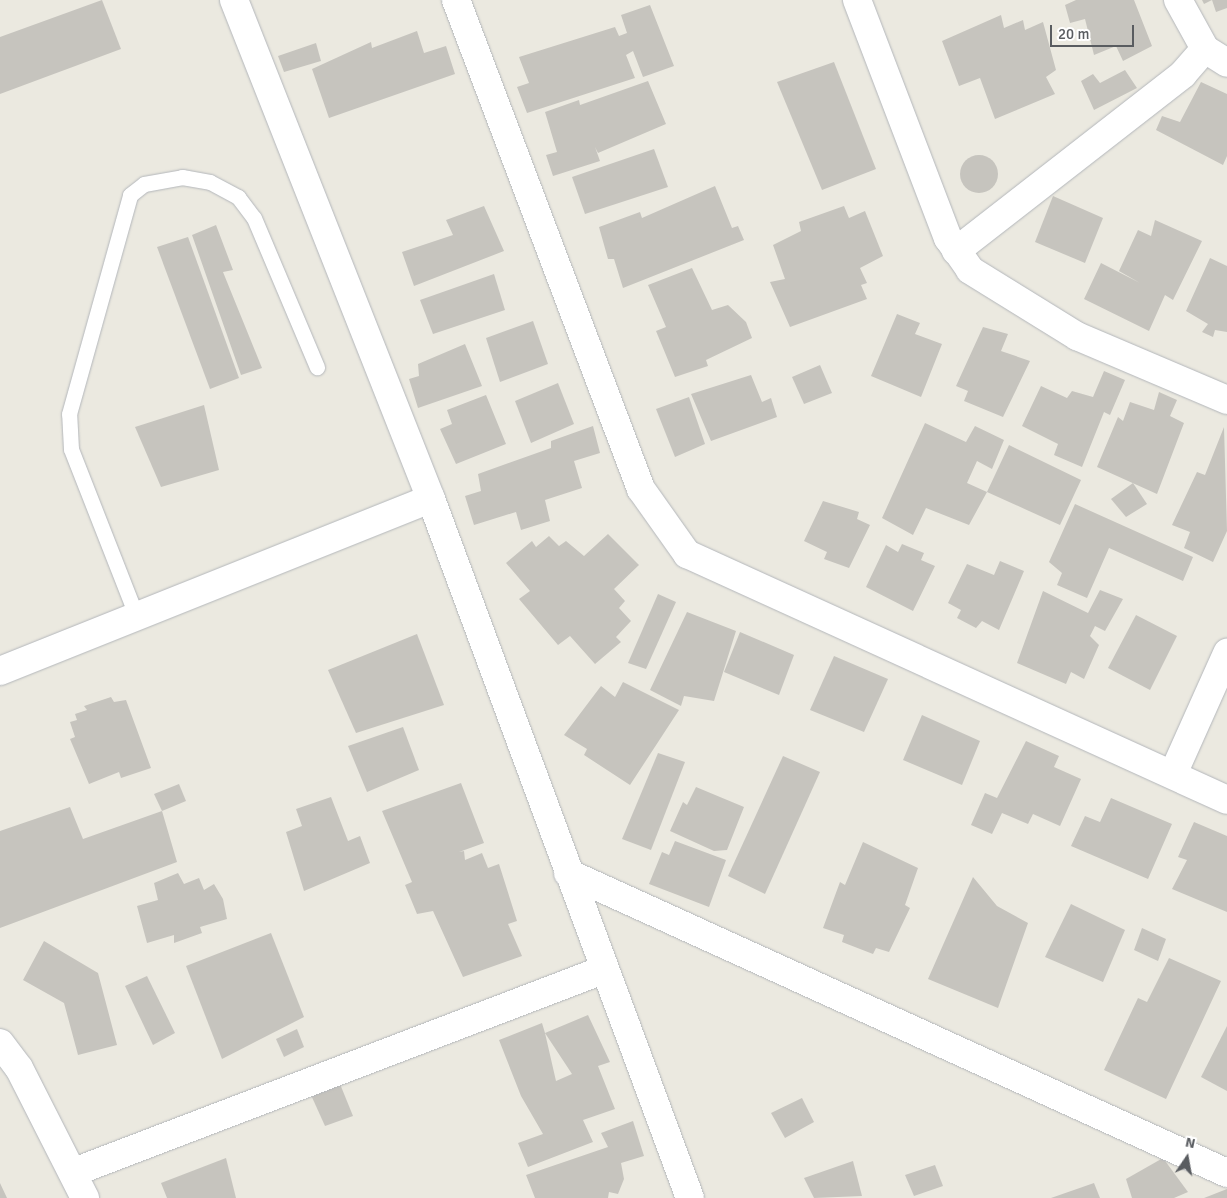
<!DOCTYPE html>
<style>
body{margin:0}
#map{position:relative;width:1227px;height:1198px;overflow:hidden;background:#ebe9e0;font-family:Signika,sans-serif}
div>[style]{position:absolute}
.building>*{inset:0;background:#c6c4be}
.round{border-radius:50%}
.roads{filter:drop-shadow(0 0 1px #b3b6ba) drop-shadow(0 0 1px #b3b6ba)}
.lane>*{height:15px;margin:-7.5px;padding:0 7.5px;transform-origin:7.5px;border-radius:7.5px;background:#fff}
.street>*{height:28px;margin:-14px;padding:0 14px;transform-origin:14px;border-radius:14px;background:#fff}
.secondary>*{height:28px;margin:-14px;padding:0 14px;transform-origin:14px;border-radius:14px;background:#fff}
span{translate:-50% -50%;white-space:nowrap;text-align:center;line-height:1.15;-webkit-text-stroke:4px #fff;paint-order:stroke}
.north{position:absolute;left:1162px;top:1133px;width:50px;height:50px;-webkit-text-stroke:4px #fff;paint-order:stroke;rotate:12deg;font-size:14px;font-weight:700;line-height:20px;text-align:center;color:#595c60}
.north::after{content:'';display:block;margin:auto;width:18px;height:22px;background:#595c60;clip-path:polygon(50% 0,100% 100%,50% 72%,0 100%)}
.scale{position:absolute;left:1050px;top:25px;width:84px;height:22px;box-sizing:border-box;border:2px solid #595c60;border-top:0;padding-left:6px;font-size:15px;line-height:18px;white-space:nowrap;color:#595c60;-webkit-text-stroke:4px #fff;paint-order:stroke}
</style>
<div id="map">
<div class="building">
<i style="clip-path:polygon(102px 0,121px 49px,0 94px,0 37px)"></i>
<i style="clip-path:polygon(1076px 0,1134px 0,1152px 46px,1123px 61px,1116px 46px,1094px 55px,1085px 19px,1070px 23px,1065px 5px)"></i>
<i style="clip-path:polygon(1202px 0,1227px 0,1227px 8px,1216px 12px,1212px 0,1204px 4px)"></i>
<i style="clip-path:polygon(650px 5px,674px 66px,643px 77px,633px 51px,626px 55px,635px 78px,527px 113px,517px 87px,529px 83px,519px 57px,615px 27px,619px 36px,627px 33px,621px 15px)"></i>
<i style="clip-path:polygon(1001px 15px,1004px 28px,1023px 20px,1025px 30px,1043px 22px,1056px 70px,1046px 77px,1055px 94px,995px 119px,980px 78px,959px 86px,942px 41px)"></i>
<i style="clip-path:polygon(417px 31px,424px 53px,446px 46px,455px 74px,329px 118px,312px 69px,371px 42px,372px 48px)"></i>
<i style="clip-path:polygon(316px 43px,321px 61px,284px 72px,278px 56px)"></i>
<i style="clip-path:polygon(834px 62px,876px 169px,822px 190px,777px 82px)"></i>
<i style="clip-path:polygon(1125px 70px,1137px 88px,1094px 110px,1081px 81px,1093px 74px,1100px 83px)"></i>
<i style="clip-path:polygon(648px 81px,666px 124px,598px 153px,595px 147px,600px 161px,553px 176px,546px 155px,557px 152px,545px 112px,579px 100px,580px 105px)"></i>
<i style="clip-path:polygon(1201px 82px,1227px 94px,1227px 156px,1223px 165px,1156px 130px,1162px 116px,1180px 122px)"></i>
<i style="clip-path:polygon(654px 149px,668px 187px,585px 214px,572px 177px)"></i>
<i class="round" style="left:960px;top:155px;width:38px;height:38px"></i>
<i style="clip-path:polygon(715px 186px,732px 228px,738px 226px,744px 240px,623px 288px,614px 259px,608px 259px,599px 227px,640px 212px,642px 218px)"></i>
<i style="clip-path:polygon(1053px 196px,1103px 218px,1085px 263px,1035px 242px)"></i>
<i style="clip-path:polygon(484px 206px,504px 251px,414px 286px,402px 252px,453px 235px,446px 220px)"></i>
<i style="clip-path:polygon(844px 206px,849px 218px,865px 211px,883px 256px,860px 268px,867px 283px,861px 285px,867px 299px,790px 327px,770px 282px,785px 279px,773px 245px,801px 231px,799px 222px)"></i>
<i style="clip-path:polygon(1155px 220px,1202px 241px,1173px 300px,1165px 295px,1149px 331px,1084px 299px,1101px 263px,1140px 283px,1119px 271px,1138px 230px,1151px 236px)"></i>
<i style="clip-path:polygon(216px 225px,233px 270px,223px 272px,262px 368px,241px 375px,192px 235px)"></i>
<i style="clip-path:polygon(188px 237px,239px 378px,210px 389px,157px 247px)"></i>
<i style="clip-path:polygon(1210px 258px,1227px 266px,1227px 332px,1215px 330px,1213px 337px,1202px 332px,1208px 324px,1186px 311px)"></i>
<i style="clip-path:polygon(692px 268px,712px 310px,728px 305px,746px 322px,752px 338px,706px 360px,708px 366px,675px 377px,656px 331px,666px 327px,648px 285px)"></i>
<i style="clip-path:polygon(494px 274px,505px 310px,433px 334px,420px 300px)"></i>
<i style="clip-path:polygon(897px 314px,920px 323px,915px 334px,942px 344px,921px 397px,871px 376px)"></i>
<i style="clip-path:polygon(533px 321px,548px 364px,500px 382px,486px 338px)"></i>
<i style="clip-path:polygon(983px 327px,1008px 334px,1001px 351px,1030px 361px,1003px 417px,964px 401px,968px 391px,956px 386px)"></i>
<i style="clip-path:polygon(465px 344px,482px 386px,418px 408px,409px 379px,419px 376px,418px 364px)"></i>
<i style="clip-path:polygon(820px 365px,832px 393px,804px 404px,792px 377px)"></i>
<i style="clip-path:polygon(1104px 371px,1125px 380px,1110px 415px,1104px 412px,1082px 467px,1054px 455px,1058px 444px,1022px 426px,1041px 386px,1067px 398px,1072px 391px,1093px 397px)"></i>
<i style="clip-path:polygon(751px 375px,762px 402px,771px 398px,777px 417px,711px 441px,691px 394px)"></i>
<i style="clip-path:polygon(558px 383px,574px 424px,531px 443px,515px 401px)"></i>
<i style="clip-path:polygon(1159px 392px,1177px 400px,1170px 416px,1184px 423px,1157px 494px,1097px 467px,1118px 417px,1123px 421px,1130px 402px,1154px 410px)"></i>
<i style="clip-path:polygon(486px 395px,506px 444px,456px 464px,440px 429px,452px 424px,447px 410px)"></i>
<i style="clip-path:polygon(689px 397px,705px 444px,675px 457px,656px 409px)"></i>
<i style="clip-path:polygon(204px 405px,219px 470px,161px 487px,135px 427px)"></i>
<i style="clip-path:polygon(925px 423px,966px 442px,975px 426px,1004px 440px,992px 469px,977px 461px,967px 483px,987px 492px,969px 525px,926px 508px,913px 535px,882px 518px)"></i>
<i style="clip-path:polygon(593px 426px,600px 453px,574px 461px,582px 488px,545px 500px,550px 521px,521px 530px,516px 512px,474px 525px,465px 496px,481px 491px,478px 474px,551px 448px,551px 441px)"></i>
<i style="clip-path:polygon(1224px 427px,1227px 531px,1213px 562px,1184px 548px,1190px 532px,1172px 525px,1197px 472px,1205px 475px)"></i>
<i style="clip-path:polygon(1009px 445px,1081px 480px,1060px 525px,987px 492px)"></i>
<i style="clip-path:polygon(1133px 483px,1147px 504px,1126px 517px,1111px 499px)"></i>
<i style="clip-path:polygon(823px 501px,859px 512px,857px 519px,870px 525px,849px 568px,824px 559px,827px 552px,804px 541px)"></i>
<i style="clip-path:polygon(1075px 504px,1193px 557px,1183px 581px,1109px 548px,1087px 598px,1057px 585px,1062px 573px,1049px 562px)"></i>
<i style="clip-path:polygon(608px 534px,639px 565px,614px 589px,625px 601px,619px 608px,631px 621px,616px 637px,621px 642px,595px 664px,570px 636px,558px 645px,519px 599px,530px 591px,506px 563px,532px 541px,536px 547px,549px 536px,559px 546px,566px 541px,584px 556px)"></i>
<i style="clip-path:polygon(902px 544px,924px 553px,921px 560px,935px 566px,913px 611px,866px 587px,886px 545px,898px 552px)"></i>
<i style="clip-path:polygon(1000px 561px,1024px 571px,999px 630px,982px 621px,976px 628px,957px 618px,961px 610px,948px 603px,967px 564px,994px 575px)"></i>
<i style="clip-path:polygon(1100px 590px,1123px 599px,1105px 631px,1095px 626px,1090px 636px,1099px 645px,1084px 679px,1071px 672px,1066px 684px,1017px 663px,1043px 591px,1088px 613px)"></i>
<i style="clip-path:polygon(658px 594px,676px 602px,646px 669px,628px 663px)"></i>
<i style="clip-path:polygon(687px 612px,736px 631px,714px 701px,684px 696px,681px 706px,650px 690px)"></i>
<i style="clip-path:polygon(1136px 615px,1177px 636px,1150px 690px,1108px 668px)"></i>
<i style="clip-path:polygon(740px 632px,794px 655px,779px 695px,724px 672px)"></i>
<i style="clip-path:polygon(417px 634px,444px 705px,356px 733px,328px 670px)"></i>
<i style="clip-path:polygon(834px 656px,888px 679px,864px 732px,810px 710px)"></i>
<i style="clip-path:polygon(623px 682px,679px 710px,630px 785px,584px 755px,587px 749px,564px 735px,601px 686px,615px 697px)"></i>
<i style="clip-path:polygon(111px 697px,114px 702px,126px 700px,151px 768px,121px 778px,119px 772px,89px 784px,70px 739px,75px 737px,70px 722px,77px 720px,75px 714px,87px 710px,84px 706px)"></i>
<i style="clip-path:polygon(922px 715px,980px 741px,962px 785px,903px 760px)"></i>
<i style="clip-path:polygon(403px 727px,419px 770px,367px 792px,348px 746px)"></i>
<i style="clip-path:polygon(1026px 741px,1059px 756px,1054px 767px,1081px 779px,1060px 826px,1033px 814px,1028px 824px,1002px 813px,992px 834px,971px 825px,985px 793px,997px 798px)"></i>
<i style="clip-path:polygon(658px 753px,685px 762px,651px 850px,622px 839px)"></i>
<i style="clip-path:polygon(783px 756px,820px 772px,765px 894px,728px 876px)"></i>
<i style="clip-path:polygon(461px 783px,484px 843px,459px 852px,464px 851px,465px 860px,482px 853px,488px 868px,499px 864px,517px 921px,508px 924px,522px 956px,463px 977px,433px 911px,417px 914px,405px 885px,412px 882px,382px 811px)"></i>
<i style="clip-path:polygon(179px 784px,186px 801px,162px 811px,154px 794px)"></i>
<i style="clip-path:polygon(696px 787px,744px 807px,727px 850px,714px 851px,670px 831px,683px 802px,687px 805px)"></i>
<i style="clip-path:polygon(331px 797px,348px 841px,360px 836px,370px 863px,304px 891px,286px 832px,302px 826px,296px 809px)"></i>
<i style="clip-path:polygon(1111px 798px,1172px 824px,1148px 879px,1071px 846px,1085px 816px,1100px 822px)"></i>
<i style="clip-path:polygon(70px 807px,83px 839px,162px 811px,177px 862px,0 928px,0 831px)"></i>
<i style="clip-path:polygon(1194px 822px,1227px 836px,1227px 912px,1172px 889px,1187px 860px,1178px 857px)"></i>
<i style="clip-path:polygon(675px 841px,726px 860px,709px 907px,649px 884px,662px 852px,669px 855px)"></i>
<i style="clip-path:polygon(863px 842px,918px 868px,905px 905px,910px 908px,889px 952px,876px 948px,873px 954px,842px 942px,844px 935px,823px 928px,840px 882px,845px 885px)"></i>
<i style="clip-path:polygon(178px 873px,184px 884px,199px 878px,204px 890px,214px 884px,223px 899px,227px 919px,200px 927px,202px 933px,174px 943px,174px 935px,147px 943px,137px 906px,158px 900px,154px 883px)"></i>
<i style="clip-path:polygon(973px 877px,997px 906px,1028px 923px,998px 1008px,928px 979px)"></i>
<i style="clip-path:polygon(1071px 904px,1125px 930px,1103px 982px,1045px 957px)"></i>
<i style="clip-path:polygon(1142px 928px,1166px 939px,1158px 961px,1134px 950px)"></i>
<i style="clip-path:polygon(271px 933px,304px 1017px,222px 1059px,186px 966px)"></i>
<i style="clip-path:polygon(44px 941px,98px 973px,117px 1045px,78px 1055px,64px 1003px,23px 980px)"></i>
<i style="clip-path:polygon(1169px 958px,1221px 981px,1166px 1099px,1104px 1070px,1138px 998px,1147px 1002px)"></i>
<i style="clip-path:polygon(147px 976px,175px 1033px,153px 1045px,125px 986px)"></i>
<i style="clip-path:polygon(evenodd,588px 1015px,610px 1062px,598px 1066px,615px 1109px,583px 1120px,593px 1142px,528px 1167px,518px 1143px,543px 1134px,521px 1096px,499px 1040px,542px 1023px,545px 1033px,588px 1015px,545px 1033px,572px 1074px,556px 1081px,545px 1033px)"></i>
<i style="clip-path:polygon(1227px 1026px,1227px 1091px,1201px 1077px)"></i>
<i style="clip-path:polygon(297px 1029px,304px 1047px,284px 1057px,276px 1039px)"></i>
<i style="clip-path:polygon(340px 1084px,353px 1116px,325px 1126px,311px 1095px)"></i>
<i style="clip-path:polygon(802px 1098px,814px 1122px,785px 1138px,771px 1113px)"></i>
<i style="clip-path:polygon(633px 1121px,644px 1156px,621px 1163px,624px 1179px,618px 1194px,609px 1192px,608px 1198px,535px 1198px,526px 1175px,608px 1147px,601px 1133px)"></i>
<i style="clip-path:polygon(226px 1158px,236px 1198px,167px 1198px,161px 1183px)"></i>
<i style="clip-path:polygon(1163px 1158px,1188px 1192px,1174px 1198px,1132px 1198px,1126px 1179px)"></i>
<i style="clip-path:polygon(853px 1161px,862px 1196px,814px 1198px,804px 1178px)"></i>
<i style="clip-path:polygon(935px 1165px,943px 1186px,914px 1196px,905px 1175px)"></i>
<i style="clip-path:polygon(0 1183px,7px 1198px,0 1198px)"></i>
<i style="clip-path:polygon(1094px 1183px,1100px 1198px,1051px 1198px)"></i>
<i style="clip-path:polygon(1227px 1189px,1227px 1198px,1204px 1198px)"></i>
</div>
<div class="roads">
<div class="lane">
<i style="left:136px;top:615px;width:178px;rotate:-111.4deg"></i>
<i style="left:71px;top:449px;width:35px;rotate:-93deg"></i>
<i style="left:69px;top:414px;width:227px;rotate:-74.4deg"></i>
<i style="left:130px;top:195px;width:18px;rotate:-38deg"></i>
<i style="left:144px;top:184px;width:39px;rotate:-10deg"></i>
<i style="left:182px;top:177px;width:28px;rotate:10deg"></i>
<i style="left:210px;top:182px;width:32px;rotate:28deg"></i>
<i style="left:238px;top:197px;width:26px;rotate:53deg"></i>
<i style="left:254px;top:218px;width:162px;rotate:67.1deg"></i>
</div>
<div class="street">
<i style="left:234px;top:0;width:536px;rotate:68.46deg"></i>
<i style="left:431px;top:499px;width:745px;rotate:69.67deg"></i>
<i style="left:456px;top:0;width:523px;rotate:69.28deg"></i>
<i style="left:641px;top:489px;width:80px;rotate:54.7deg"></i>
<i style="left:687px;top:554px;width:593px;rotate:24.49deg"></i>
<i style="left:1178px;top:0;width:56px;rotate:61.1deg"></i>
<i style="left:1205px;top:49px;width:26px;rotate:32deg"></i>
<i style="left:956px;top:251px;width:288px;rotate:-37.9deg"></i>
<i style="left:1183px;top:74px;width:33px;rotate:-49deg"></i>
<i style="left:0;top:671px;width:464px;rotate:-21.8deg"></i>
<i style="left:1173px;top:774px;width:133px;rotate:-65.9deg"></i>
<i style="left:568px;top:873px;width:724px;rotate:24.48deg"></i>
<i style="left:0;top:1043px;width:31px;rotate:53deg"></i>
<i style="left:19px;top:1068px;width:146px;rotate:63.1deg"></i>
<i style="left:74px;top:1172px;width:566px;rotate:-20.9deg"></i>
</div>
<div class="secondary">
<i style="left:857px;top:0;width:255px;rotate:69.1deg"></i>
<i style="left:948px;top:238px;width:39px;rotate:55deg"></i>
<i style="left:970px;top:270px;width:126px;rotate:31.7deg"></i>
<i style="left:1077px;top:336px;width:163px;rotate:23.1deg"></i>
</div>
</div>
<div class="north">N</div>
<div class="scale">20 m</div>
</div>
